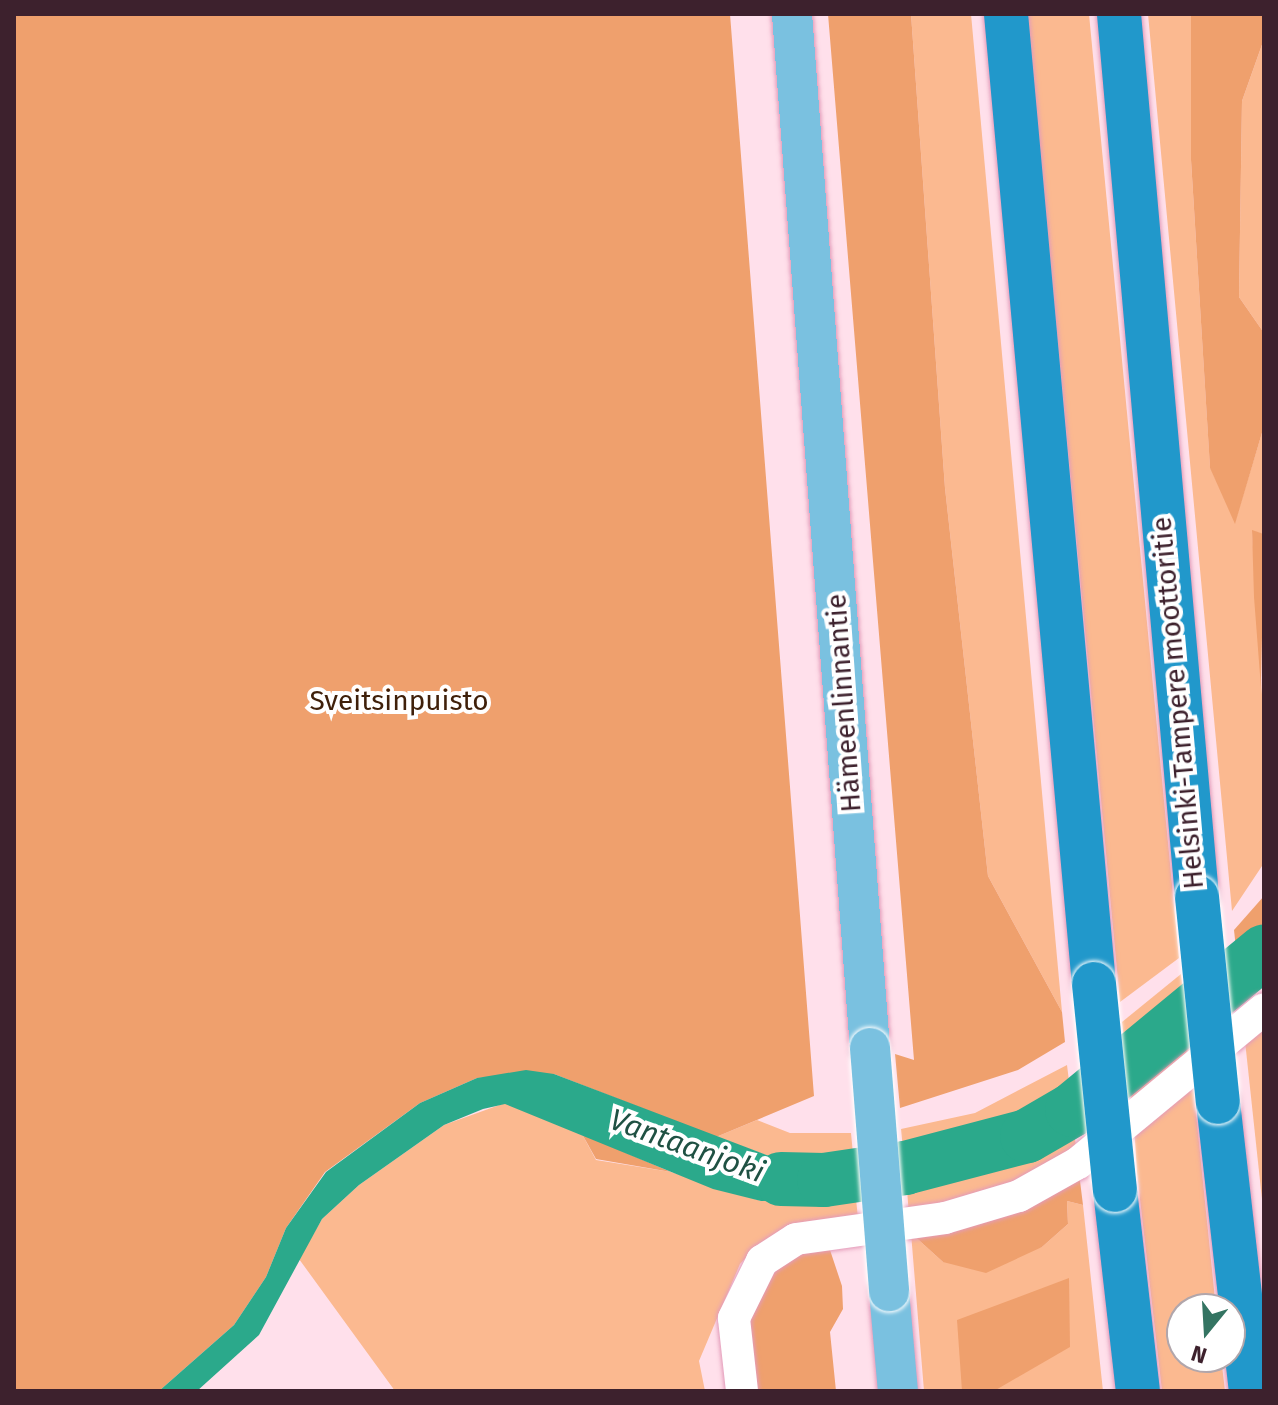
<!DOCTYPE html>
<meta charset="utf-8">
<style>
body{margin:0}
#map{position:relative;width:1278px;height:1405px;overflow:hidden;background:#ffe0eb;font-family:"Fira Sans",sans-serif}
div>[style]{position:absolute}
.green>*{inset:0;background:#fbb990}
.forest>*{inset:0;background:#efa06d}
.water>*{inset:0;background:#2ba98b}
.river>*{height:54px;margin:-27px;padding:0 27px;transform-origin:27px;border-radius:27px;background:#2ba98b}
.roads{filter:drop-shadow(0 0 2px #e39bb9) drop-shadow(0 0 2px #e39bb9)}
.minor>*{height:32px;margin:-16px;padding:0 16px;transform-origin:16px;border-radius:16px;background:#fff}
.major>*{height:40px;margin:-20px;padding:0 20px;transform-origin:20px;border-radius:20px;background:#7ac1e0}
.highway>*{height:44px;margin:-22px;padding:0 22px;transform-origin:22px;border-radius:22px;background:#2198cb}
.bridges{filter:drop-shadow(0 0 2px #fff) drop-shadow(0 0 2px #fff)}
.major-bridge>*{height:40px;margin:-20px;padding:0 20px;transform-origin:20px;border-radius:20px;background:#7ac1e0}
.highway-bridge>*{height:44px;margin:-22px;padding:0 22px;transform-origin:22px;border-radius:22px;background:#2198cb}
span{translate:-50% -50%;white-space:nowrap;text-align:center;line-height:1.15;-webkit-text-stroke:8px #fff;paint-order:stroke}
.park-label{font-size:28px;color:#3f200a}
.street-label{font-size:28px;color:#3d212d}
.water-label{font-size:30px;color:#1f5143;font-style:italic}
.frame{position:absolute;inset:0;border:16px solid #3d212d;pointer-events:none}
.north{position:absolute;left:1166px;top:1293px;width:80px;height:80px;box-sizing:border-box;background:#fff;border:2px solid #b1a6ab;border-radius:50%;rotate:198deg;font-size:22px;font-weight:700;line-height:32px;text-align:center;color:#3d212d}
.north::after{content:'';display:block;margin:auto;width:28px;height:36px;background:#347462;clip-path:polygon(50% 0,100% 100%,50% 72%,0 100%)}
</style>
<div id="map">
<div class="green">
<i style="clip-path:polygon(911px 14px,971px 14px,1062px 1012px,988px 876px,945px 488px)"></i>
<i style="clip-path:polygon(1027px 14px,1089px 14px,1179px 958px,1120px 1002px)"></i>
<i style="clip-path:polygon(1148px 14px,1191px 14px,1191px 160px,1210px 467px,1235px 522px,1264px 426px,1264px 534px,1252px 531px,1264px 727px,1264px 863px,1232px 911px)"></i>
<i style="clip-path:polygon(1264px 39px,1264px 333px,1239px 297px,1242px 101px)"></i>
<i style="clip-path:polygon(1181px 974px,1184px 999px,1125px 1048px,1122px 1022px)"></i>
<i style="clip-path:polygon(1264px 1025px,1264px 1218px,1245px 1041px)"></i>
<i style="clip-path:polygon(1188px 1039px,1190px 1061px,1132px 1110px,1130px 1088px)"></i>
<i style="clip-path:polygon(1067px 1065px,1070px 1089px,1020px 1118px,903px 1149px,901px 1129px,975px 1113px)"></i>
<i style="clip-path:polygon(1193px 1084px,1216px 1309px,1182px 1309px,1182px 1357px,1221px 1357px,1225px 1391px,1162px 1391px,1137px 1173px,1134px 1125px)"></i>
<i style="clip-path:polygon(505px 1103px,582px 1134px,596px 1160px,671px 1172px,761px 1201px,856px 1199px,858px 1218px,760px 1243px,740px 1264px,699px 1361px,705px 1391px,395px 1391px,299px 1259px,322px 1219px,359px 1185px,444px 1125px)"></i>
<i style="clip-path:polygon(757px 1120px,790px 1133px,851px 1133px,853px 1154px,769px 1156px,716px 1137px)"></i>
<i style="clip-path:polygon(1074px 1131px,1077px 1155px,1049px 1170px,909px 1215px,907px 1190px,1029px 1155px)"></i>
<i style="clip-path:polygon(1067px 1201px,1083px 1205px,1103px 1391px,924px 1391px,911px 1233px,943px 1262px,1042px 1247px,1068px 1224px)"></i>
</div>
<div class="forest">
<i style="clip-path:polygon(14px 14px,730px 14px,814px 1096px,716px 1137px,554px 1074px,477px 1078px,420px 1103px,325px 1172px,286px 1228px,266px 1277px,234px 1325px,159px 1391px,14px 1391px)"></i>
<i style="clip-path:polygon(828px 14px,911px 14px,945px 488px,988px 876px,1062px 1012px,1065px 1042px,1018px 1070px,900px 1108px,895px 1054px,914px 1060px)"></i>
<i style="clip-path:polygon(1191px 14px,1264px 14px,1264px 39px,1242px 101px,1239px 297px,1264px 333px,1264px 426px,1235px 524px,1210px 468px,1191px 160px)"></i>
<i style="clip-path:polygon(1252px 530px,1264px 534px,1261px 688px,1254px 597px)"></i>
<i style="clip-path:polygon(1264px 896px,1264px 932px,1237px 958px,1234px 930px)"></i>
<i style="clip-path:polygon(582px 1134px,671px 1172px,596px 1159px)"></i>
<i style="clip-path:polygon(1079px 1173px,1083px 1205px,1067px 1201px,1068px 1224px,1042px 1247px,986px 1273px,943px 1262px,911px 1233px)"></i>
<i style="clip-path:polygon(828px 1244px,842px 1286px,843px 1309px,830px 1332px,836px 1391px,748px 1391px,750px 1311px,779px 1261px)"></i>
<i style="clip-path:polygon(1069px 1278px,1070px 1347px,994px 1391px,962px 1391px,957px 1320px)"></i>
</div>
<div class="water">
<i style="clip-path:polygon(1264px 932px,1264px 971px,1240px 991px,1237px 958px)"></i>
<i style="clip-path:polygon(1184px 999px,1188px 1039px,1130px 1088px,1125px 1048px)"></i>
<i style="clip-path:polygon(526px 1070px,554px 1074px,769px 1156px,853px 1154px,856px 1199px,761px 1201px,713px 1189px,505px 1104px,483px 1109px,444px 1125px,359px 1185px,322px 1219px,259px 1335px,197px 1391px,159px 1391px,234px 1325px,266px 1277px,286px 1228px,326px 1172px,420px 1103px,477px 1078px)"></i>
<i style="clip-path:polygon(1070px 1089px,1074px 1131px,1029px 1155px,907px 1190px,903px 1149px,1020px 1118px)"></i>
</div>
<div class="river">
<i style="left:781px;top:1179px;width:43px;rotate:1.3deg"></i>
<i style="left:824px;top:1180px;width:82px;rotate:-8.4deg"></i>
<i style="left:905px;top:1168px;width:126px;rotate:-14.7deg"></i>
<i style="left:1027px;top:1136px;width:52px;rotate:-30deg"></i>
<i style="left:1072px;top:1110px;width:249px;rotate:-39.5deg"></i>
</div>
<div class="roads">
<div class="minor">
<i style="left:742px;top:1391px;width:73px;rotate:-96.3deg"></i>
<i style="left:734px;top:1318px;width:64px;rotate:-63.8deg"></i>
<i style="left:762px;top:1261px;width:40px;rotate:-32.9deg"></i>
<i style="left:796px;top:1239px;width:150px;rotate:-8deg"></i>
<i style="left:945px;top:1218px;width:77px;rotate:-16.6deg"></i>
<i style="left:1019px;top:1196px;width:68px;rotate:-29.2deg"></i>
<i style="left:1078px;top:1163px;width:241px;rotate:-39.6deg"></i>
</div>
<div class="major">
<i style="left:792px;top:14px;width:1037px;rotate:85.69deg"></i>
<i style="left:889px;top:1291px;width:100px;rotate:84.9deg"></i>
</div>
<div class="highway">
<i style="left:1006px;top:14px;width:974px;rotate:84.82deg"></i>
<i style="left:1119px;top:14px;width:886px;rotate:84.95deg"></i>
<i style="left:1218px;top:1102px;width:291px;rotate:83.5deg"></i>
<i style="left:1115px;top:1190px;width:202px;rotate:83.5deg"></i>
</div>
</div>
<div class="bridges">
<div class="major-bridge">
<i style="left:870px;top:1048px;width:244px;rotate:85.5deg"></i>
</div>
<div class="highway-bridge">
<i style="left:1197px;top:897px;width:206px;rotate:84.2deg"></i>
<i style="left:1094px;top:984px;width:207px;rotate:84.2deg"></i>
</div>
</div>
<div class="park-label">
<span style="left:399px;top:701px">Sveitsinpuisto</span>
</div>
<div class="street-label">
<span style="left:844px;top:703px;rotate:-94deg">Hämeenlinnantie</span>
<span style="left:1178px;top:703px;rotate:-95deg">Helsinki-Tampere moottoritie</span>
</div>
<div class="water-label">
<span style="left:687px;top:1146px;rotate:20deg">Vantaanjoki</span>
</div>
<div class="frame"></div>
<div class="north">N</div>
</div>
